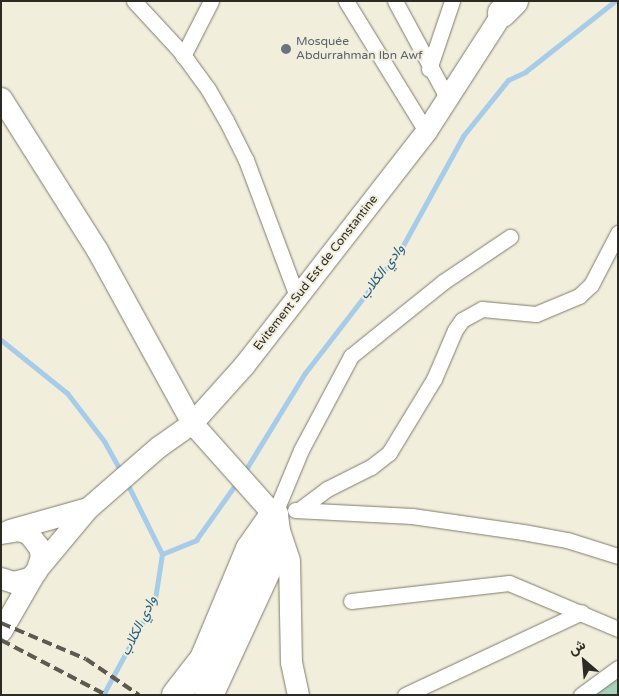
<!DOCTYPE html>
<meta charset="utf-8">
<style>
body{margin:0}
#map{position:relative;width:619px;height:696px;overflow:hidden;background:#f2eedc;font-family:"Varela Round",Vazirmatn,sans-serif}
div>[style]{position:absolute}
.green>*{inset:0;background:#a8d3bb}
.stream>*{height:5px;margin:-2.5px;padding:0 2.5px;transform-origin:2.5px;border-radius:2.5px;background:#a6cce9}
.roads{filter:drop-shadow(0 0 1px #7f7b6b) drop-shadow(0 0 1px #7f7b6b)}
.street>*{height:15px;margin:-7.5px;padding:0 7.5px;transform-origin:7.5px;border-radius:7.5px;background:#fff}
.secondary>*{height:21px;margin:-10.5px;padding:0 10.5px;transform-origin:10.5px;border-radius:10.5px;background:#fff}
.highway>*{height:28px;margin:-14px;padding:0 14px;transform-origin:14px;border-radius:14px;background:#fff}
.rail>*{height:4px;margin-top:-2px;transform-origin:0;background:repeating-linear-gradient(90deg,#5c5a51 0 10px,transparent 0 15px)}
.dots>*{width:14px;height:14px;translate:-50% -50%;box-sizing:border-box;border:2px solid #f2eedc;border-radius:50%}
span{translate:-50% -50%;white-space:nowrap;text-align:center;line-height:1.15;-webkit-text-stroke:4px #f2eedc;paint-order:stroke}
.worship-label{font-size:12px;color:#5b616d}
.left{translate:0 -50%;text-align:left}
.street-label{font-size:12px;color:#2b2a23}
.water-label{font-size:14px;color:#215d84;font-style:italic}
.frame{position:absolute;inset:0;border:2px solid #2b2a23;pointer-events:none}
.north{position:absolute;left:559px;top:636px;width:50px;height:50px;-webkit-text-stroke:4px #f2eedc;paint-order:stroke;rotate:333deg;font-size:14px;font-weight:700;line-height:20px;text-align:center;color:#2b2a23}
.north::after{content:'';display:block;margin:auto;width:18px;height:22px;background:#2b2a23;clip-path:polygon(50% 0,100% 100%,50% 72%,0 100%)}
</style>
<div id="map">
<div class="green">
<i style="clip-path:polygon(618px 672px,618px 695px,589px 695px)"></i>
</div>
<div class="stream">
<i style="left:1px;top:340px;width:85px;rotate:38.8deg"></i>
<i style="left:67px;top:393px;width:61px;rotate:52.4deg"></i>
<i style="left:104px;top:441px;width:37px;rotate:61deg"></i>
<i style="left:243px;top:474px;width:119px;rotate:-58.5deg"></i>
<i style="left:305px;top:373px;width:157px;rotate:-52.3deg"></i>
<i style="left:401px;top:249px;width:129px;rotate:-61.2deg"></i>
<i style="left:463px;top:136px;width:72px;rotate:-51.2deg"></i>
<i style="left:508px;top:80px;width:19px;rotate:-25deg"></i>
<i style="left:525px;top:72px;width:115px;rotate:-38.3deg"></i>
<i style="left:162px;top:554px;width:37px;rotate:-22deg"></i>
<i style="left:196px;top:540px;width:72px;rotate:-54.6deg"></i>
<i style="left:103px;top:695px;width:109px;rotate:-61.6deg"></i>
<i style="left:155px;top:599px;width:46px;rotate:-81.2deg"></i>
<i style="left:162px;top:554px;width:81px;rotate:-116.3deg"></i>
</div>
<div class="roads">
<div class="street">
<i style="left:134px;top:1px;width:69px;rotate:47.3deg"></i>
<i style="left:181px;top:52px;width:46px;rotate:53.9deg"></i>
<i style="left:208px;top:89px;width:36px;rotate:60deg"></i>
<i style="left:226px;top:120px;width:45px;rotate:63.4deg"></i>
<i style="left:246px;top:160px;width:148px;rotate:69.5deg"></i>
<i style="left:346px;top:1px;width:153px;rotate:58.4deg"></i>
<i style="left:395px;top:1px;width:109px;rotate:61.6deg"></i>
<i style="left:183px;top:56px;width:62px;rotate:-63deg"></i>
<i style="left:429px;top:69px;width:72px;rotate:-71.3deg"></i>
<i style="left:295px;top:510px;width:117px;rotate:2.9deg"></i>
<i style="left:412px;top:516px;width:112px;rotate:8.2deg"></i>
<i style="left:523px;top:532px;width:45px;rotate:10.3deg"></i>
<i style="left:567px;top:540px;width:53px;rotate:17.4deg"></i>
<i style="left:299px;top:510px;width:35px;rotate:-37deg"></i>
<i style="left:327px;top:489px;width:49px;rotate:-26.6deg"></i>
<i style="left:371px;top:467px;width:23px;rotate:-38deg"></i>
<i style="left:389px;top:453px;width:87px;rotate:-58.7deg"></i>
<i style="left:434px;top:379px;width:53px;rotate:-66.8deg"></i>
<i style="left:455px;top:330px;width:12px;rotate:-55deg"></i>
<i style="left:462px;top:320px;width:23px;rotate:-29deg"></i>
<i style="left:482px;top:309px;width:54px;rotate:5.3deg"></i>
<i style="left:536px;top:314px;width:47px;rotate:-22.7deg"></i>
<i style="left:579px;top:296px;width:16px;rotate:-43deg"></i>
<i style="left:591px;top:285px;width:59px;rotate:-62.6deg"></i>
<i style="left:274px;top:515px;width:70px;rotate:-67.4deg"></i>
<i style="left:301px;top:450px;width:106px;rotate:-62deg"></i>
<i style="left:351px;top:356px;width:118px;rotate:-38.8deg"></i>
<i style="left:443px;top:282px;width:81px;rotate:-33.9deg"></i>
<i style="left:351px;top:601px;width:159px;rotate:-6.5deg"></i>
<i style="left:509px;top:583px;width:118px;rotate:22.9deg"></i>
<i style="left:405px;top:695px;width:195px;rotate:-25.1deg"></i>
<i style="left:581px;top:695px;width:46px;rotate:-36.1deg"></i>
</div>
<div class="secondary">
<i style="left:1px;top:98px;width:180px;rotate:57.7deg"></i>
<i style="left:97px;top:250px;width:197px;rotate:61.2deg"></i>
<i style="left:192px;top:423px;width:123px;rotate:48.3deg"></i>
<i style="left:274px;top:515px;width:47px;rotate:71.6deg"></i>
<i style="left:289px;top:560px;width:102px;rotate:88.9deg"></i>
<i style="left:291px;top:662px;width:34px;rotate:78deg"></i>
<i style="left:9px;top:530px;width:82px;rotate:-15.6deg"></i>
<i style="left:1px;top:533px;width:17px;rotate:-10deg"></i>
<i style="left:18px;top:530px;width:10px;rotate:17deg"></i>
<i style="left:28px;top:533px;width:18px;rotate:52deg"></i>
<i style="left:39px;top:547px;width:9px;rotate:77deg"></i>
<i style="left:41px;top:556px;width:16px;rotate:108deg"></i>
<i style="left:36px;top:571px;width:10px;rotate:135deg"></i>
<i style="left:29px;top:578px;width:16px;rotate:166deg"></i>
<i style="left:13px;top:582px;width:13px;rotate:-162deg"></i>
<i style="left:37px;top:569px;width:80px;rotate:-50.1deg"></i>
<i style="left:88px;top:508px;width:93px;rotate:-41.1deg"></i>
<i style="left:158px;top:447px;width:42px;rotate:-35.2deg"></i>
<i style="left:192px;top:423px;width:78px;rotate:-48.1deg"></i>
<i style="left:244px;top:365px;width:296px;rotate:-52.1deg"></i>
<i style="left:426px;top:131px;width:140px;rotate:-57.2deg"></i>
<i style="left:1px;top:631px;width:68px;rotate:-60deg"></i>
</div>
<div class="highway">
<i style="left:502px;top:13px;width:17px;rotate:-45deg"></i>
<i style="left:176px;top:695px;width:46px;rotate:-52.1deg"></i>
<i style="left:204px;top:659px;width:119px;rotate:-67.3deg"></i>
<i style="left:250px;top:549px;width:42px;rotate:-54.8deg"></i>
<i style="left:274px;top:515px;width:24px;rotate:83deg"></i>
<i style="left:277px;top:539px;width:23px;rotate:105deg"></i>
<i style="left:271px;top:561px;width:148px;rotate:114.8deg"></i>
</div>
</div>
<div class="rail">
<i style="left:1px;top:623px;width:92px;rotate:23deg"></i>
<i style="left:86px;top:659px;width:64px;rotate:34.2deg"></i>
<i style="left:1px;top:640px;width:119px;rotate:27.6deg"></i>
</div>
<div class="dots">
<i style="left:286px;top:49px;background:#6b7280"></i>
</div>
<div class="worship-label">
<span class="left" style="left:296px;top:49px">Mosquée<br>Abdurrahman Ibn Awf</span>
</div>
<div class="street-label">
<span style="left:316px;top:273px;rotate:-52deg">Evitement Sud Est de Constantine</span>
</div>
<div class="water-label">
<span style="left:382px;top:272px;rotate:-53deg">وادي الكلاب</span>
<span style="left:139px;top:626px;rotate:-64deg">وادي الكلاب</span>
</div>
<div class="frame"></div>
<div class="north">ش</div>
</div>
